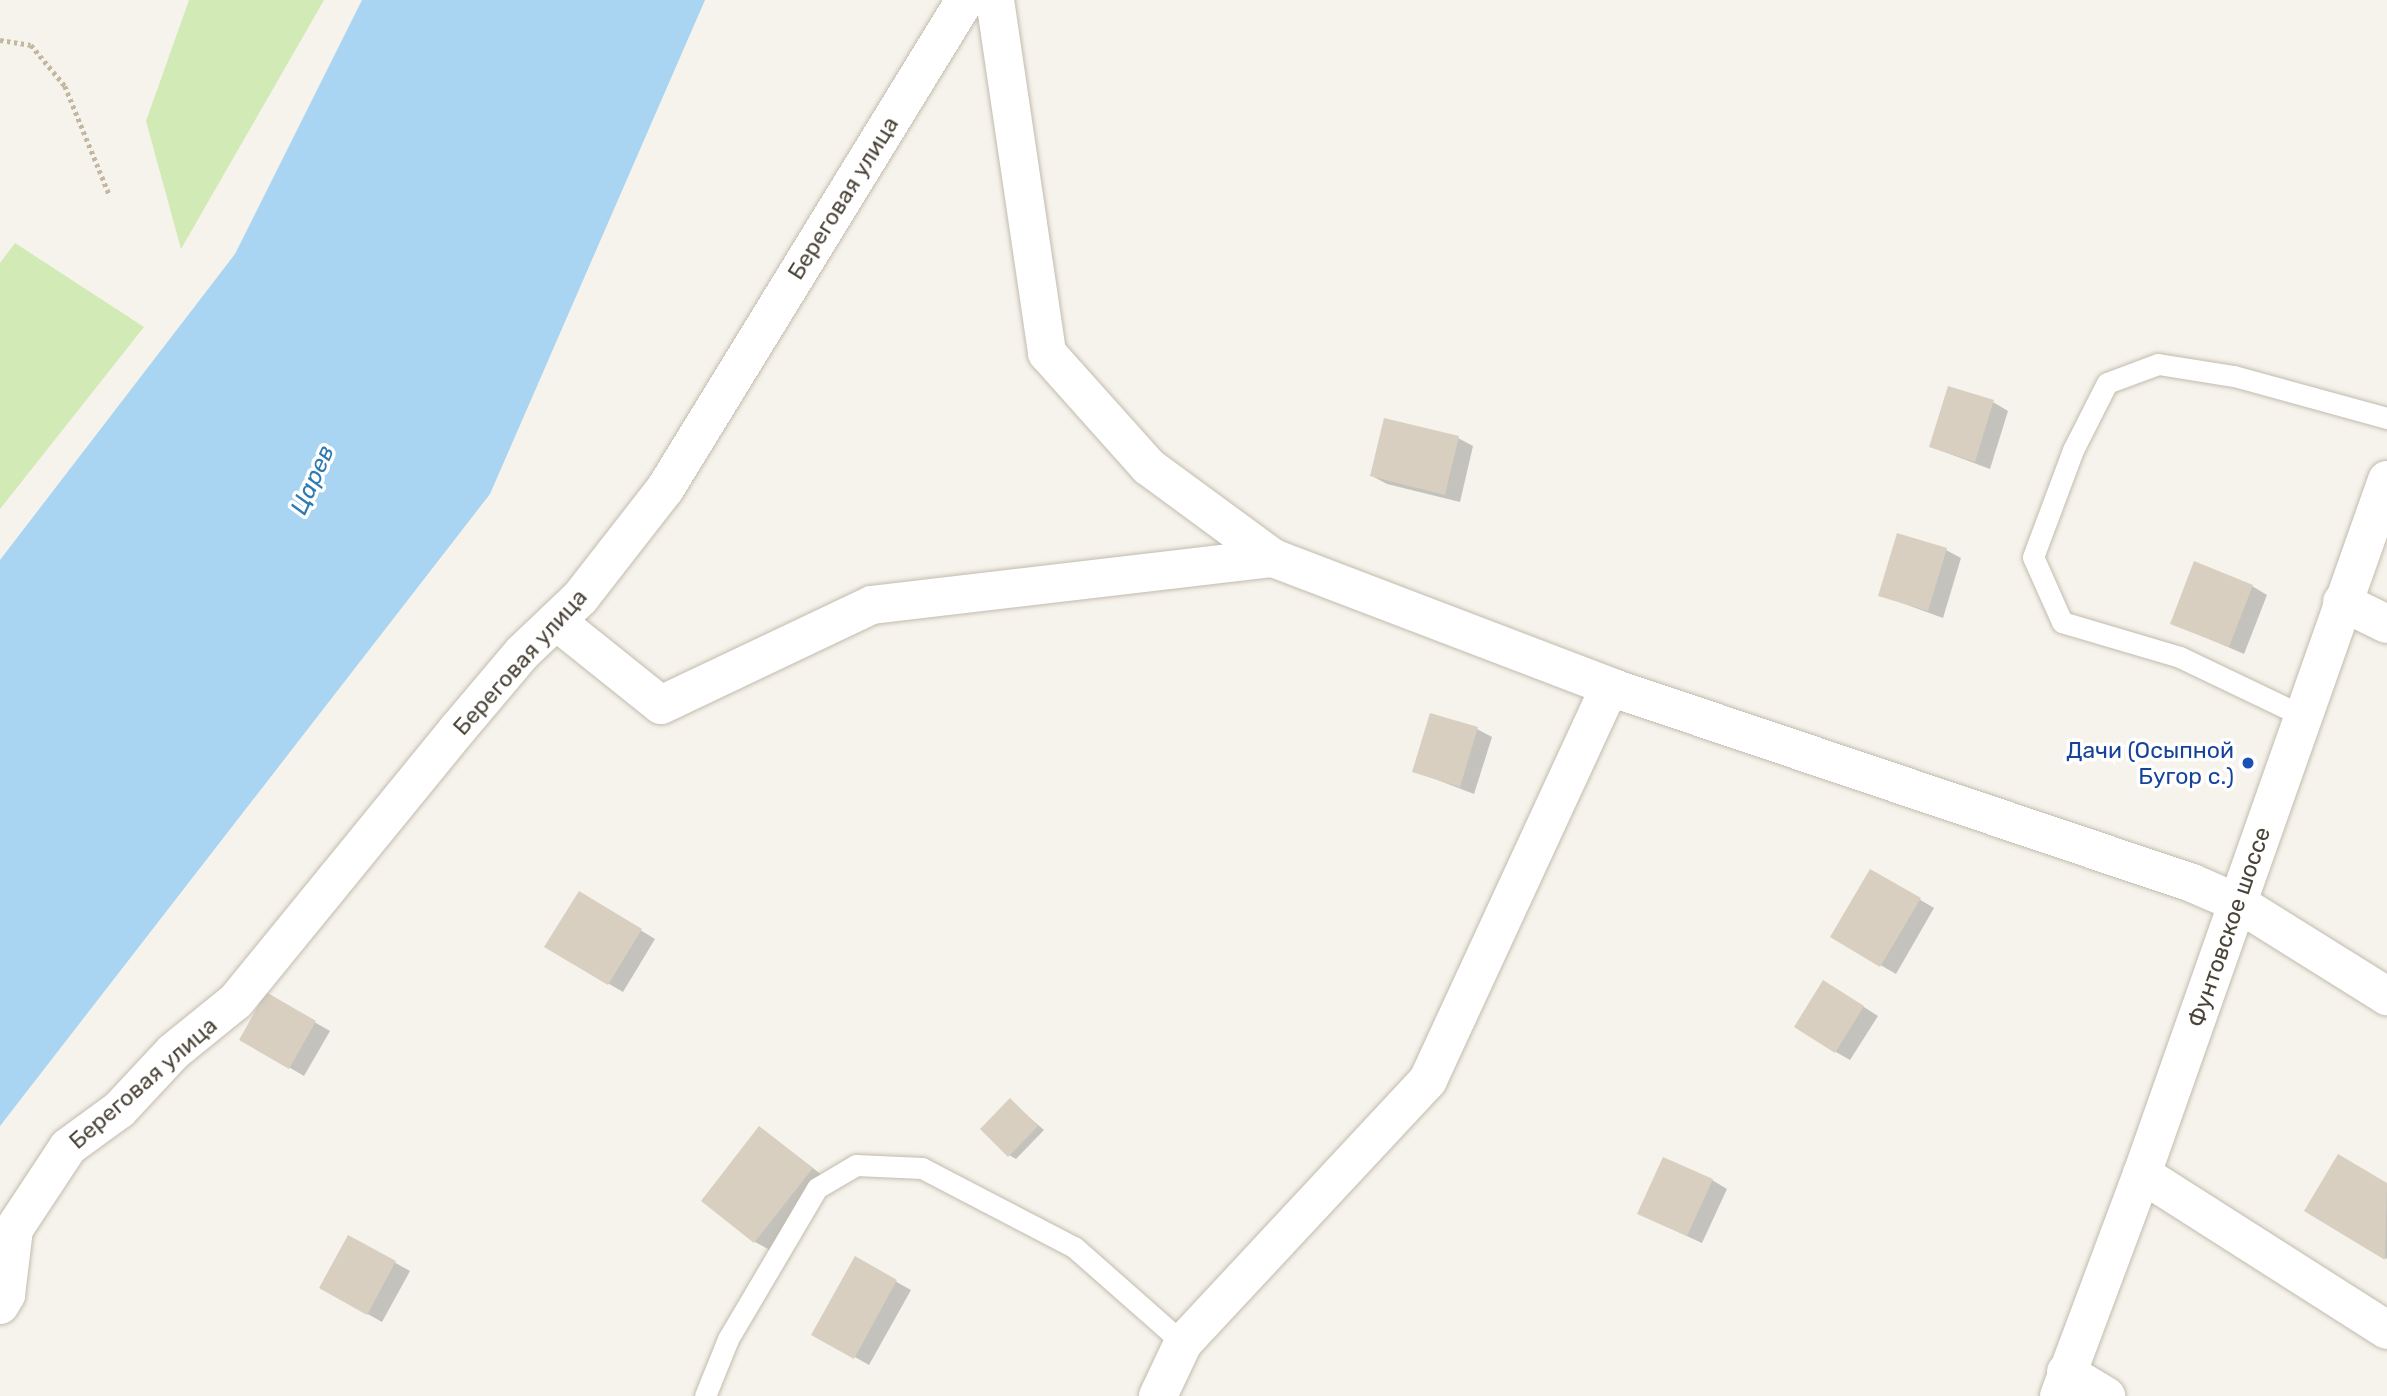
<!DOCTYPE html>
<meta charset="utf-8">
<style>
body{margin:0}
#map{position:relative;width:2387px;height:1396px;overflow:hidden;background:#f6f3ec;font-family:Rubik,sans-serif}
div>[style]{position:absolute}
.green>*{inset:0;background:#d2eab5}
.water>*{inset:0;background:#a9d4f2}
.shadow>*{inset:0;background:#0003}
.building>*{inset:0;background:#d8cfc1}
.path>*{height:4.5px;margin-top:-2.25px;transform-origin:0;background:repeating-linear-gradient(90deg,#c4b79f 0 3.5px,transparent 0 7px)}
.roads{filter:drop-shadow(0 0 2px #c2bbae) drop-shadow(0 0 2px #c2bbae)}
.service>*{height:21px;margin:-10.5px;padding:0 10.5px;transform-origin:10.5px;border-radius:10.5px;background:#fff}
.minor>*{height:38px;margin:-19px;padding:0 19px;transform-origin:19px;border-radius:19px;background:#fff}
.tertiary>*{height:38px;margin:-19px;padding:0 19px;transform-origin:19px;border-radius:19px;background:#fff}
.dots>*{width:19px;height:19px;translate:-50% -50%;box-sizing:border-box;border:4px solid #fff;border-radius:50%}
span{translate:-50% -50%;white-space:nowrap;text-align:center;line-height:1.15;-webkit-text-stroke:7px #fff;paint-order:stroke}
.street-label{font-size:23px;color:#4b4439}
.transit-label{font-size:23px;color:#164399}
.right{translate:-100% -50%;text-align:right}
.water-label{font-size:24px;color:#2e7ab2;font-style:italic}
</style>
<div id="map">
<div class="green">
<i style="clip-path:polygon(189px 0,324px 0,181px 249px,146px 121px)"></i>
<i style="clip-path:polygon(15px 243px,144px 327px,0 509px,0 263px)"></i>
</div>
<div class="water">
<i style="clip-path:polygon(362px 0,705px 0,490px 494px,0 1126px,0 560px,235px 254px)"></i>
</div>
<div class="shadow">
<i style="clip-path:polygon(1993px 402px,2008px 411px,1990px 469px,1931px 447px)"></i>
<i style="clip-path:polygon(1458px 438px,1473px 446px,1460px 502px,1387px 484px,1372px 476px)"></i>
<i style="clip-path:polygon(1946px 550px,1961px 558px,1943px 618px,1880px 595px)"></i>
<i style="clip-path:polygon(2252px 586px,2267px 595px,2244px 654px,2172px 623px)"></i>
<i style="clip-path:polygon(1477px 729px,1492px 737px,1474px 794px,1414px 771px)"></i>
<i style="clip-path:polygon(1871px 871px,1934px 908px,1896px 974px,1832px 937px)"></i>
<i style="clip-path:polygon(579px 893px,655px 939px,623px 992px,546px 947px)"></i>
<i style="clip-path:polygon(1839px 991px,1878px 1016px,1850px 1060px,1836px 1052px)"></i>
<i style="clip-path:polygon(267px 995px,330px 1031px,304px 1076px,241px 1039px)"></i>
<i style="clip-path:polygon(1010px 1101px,1044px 1130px,1016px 1159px,1009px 1155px)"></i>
<i style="clip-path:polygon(760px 1128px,826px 1178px,770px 1250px,755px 1242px)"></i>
<i style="clip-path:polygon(2339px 1157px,2387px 1185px,2387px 1259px,2306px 1211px)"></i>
<i style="clip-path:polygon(1712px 1180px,1727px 1189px,1702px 1243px,1654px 1221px)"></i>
<i style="clip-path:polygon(349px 1237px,410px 1271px,382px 1322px,321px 1288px)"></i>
<i style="clip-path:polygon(855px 1259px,911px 1290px,869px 1365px,814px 1334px)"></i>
</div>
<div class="building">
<i style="clip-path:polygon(1948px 386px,1994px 400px,1975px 462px,1929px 447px)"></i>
<i style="clip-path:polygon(1384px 418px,1459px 436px,1445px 495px,1370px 476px)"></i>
<i style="clip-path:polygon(1897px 533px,1947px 548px,1928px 611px,1878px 596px)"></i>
<i style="clip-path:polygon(2194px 561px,2253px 585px,2229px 647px,2170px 624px)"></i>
<i style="clip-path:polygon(1430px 713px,1478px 727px,1460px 787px,1412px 772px)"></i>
<i style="clip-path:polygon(1870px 869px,1921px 898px,1880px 967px,1830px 937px)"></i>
<i style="clip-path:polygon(579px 891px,642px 929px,608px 985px,544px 947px)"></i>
<i style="clip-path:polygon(1823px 980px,1864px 1006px,1835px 1053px,1794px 1027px)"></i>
<i style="clip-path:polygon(266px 992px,316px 1021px,289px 1069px,239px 1040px)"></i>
<i style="clip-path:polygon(1010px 1098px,1038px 1126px,1008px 1157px,980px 1129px)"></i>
<i style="clip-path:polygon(759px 1126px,813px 1168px,754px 1243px,701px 1201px)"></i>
<i style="clip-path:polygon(2338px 1154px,2387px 1183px,2385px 1260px,2304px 1211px)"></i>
<i style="clip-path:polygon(1663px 1157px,1713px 1179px,1687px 1236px,1637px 1214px)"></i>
<i style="clip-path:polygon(348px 1235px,396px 1261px,367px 1315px,319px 1288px)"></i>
<i style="clip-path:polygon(855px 1256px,897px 1280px,854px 1359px,811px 1335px)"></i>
</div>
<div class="path">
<i style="left:0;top:40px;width:31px;rotate:9deg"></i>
<i style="left:31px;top:45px;width:53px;rotate:50.3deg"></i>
<i style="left:65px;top:86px;width:117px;rotate:67.8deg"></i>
</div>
<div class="roads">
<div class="service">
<i style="left:2303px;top:716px;width:136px;rotate:-154.4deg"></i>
<i style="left:2180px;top:657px;width:123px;rotate:-163.5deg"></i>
<i style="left:2062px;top:622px;width:71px;rotate:-114deg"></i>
<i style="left:2033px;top:557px;width:114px;rotate:-69.5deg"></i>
<i style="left:2073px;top:450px;width:75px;rotate:-63.1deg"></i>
<i style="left:2107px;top:383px;width:54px;rotate:-20.4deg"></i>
<i style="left:2158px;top:364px;width:77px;rotate:9deg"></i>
<i style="left:2234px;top:376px;width:159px;rotate:15.4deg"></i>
<i style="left:705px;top:1396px;width:61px;rotate:-68deg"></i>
<i style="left:728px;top:1339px;width:175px;rotate:-59.5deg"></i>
<i style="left:817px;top:1188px;width:45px;rotate:-30.5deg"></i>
<i style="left:856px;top:1165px;width:66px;rotate:2.6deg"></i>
<i style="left:922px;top:1168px;width:171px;rotate:27.5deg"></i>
<i style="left:1074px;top:1247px;width:145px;rotate:41.4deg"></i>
</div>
<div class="minor">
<i style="left:995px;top:0;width:357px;rotate:81.6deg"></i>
<i style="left:1047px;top:353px;width:153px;rotate:48.2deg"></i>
<i style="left:1149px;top:467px;width:154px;rotate:36.3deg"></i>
<i style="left:1273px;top:558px;width:361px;rotate:20.9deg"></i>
<i style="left:2342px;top:602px;width:50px;rotate:26.1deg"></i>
<i style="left:556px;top:621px;width:134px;rotate:38.7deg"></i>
<i style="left:661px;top:705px;width:233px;rotate:-25.4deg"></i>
<i style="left:872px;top:605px;width:404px;rotate:-6.7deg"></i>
<i style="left:2142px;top:1174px;width:290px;rotate:32.5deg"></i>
<i style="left:0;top:1305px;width:12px;rotate:-59deg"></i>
<i style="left:6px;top:1295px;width:66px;rotate:-83.1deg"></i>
<i style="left:14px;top:1229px;width:98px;rotate:-56.6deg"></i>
<i style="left:68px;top:1147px;width:63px;rotate:-36deg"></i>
<i style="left:119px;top:1110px;width:79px;rotate:-47deg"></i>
<i style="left:173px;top:1052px;width:81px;rotate:-39deg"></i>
<i style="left:236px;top:1001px;width:350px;rotate:-50.8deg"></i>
<i style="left:457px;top:730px;width:102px;rotate:-49.8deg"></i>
<i style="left:523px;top:652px;width:79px;rotate:-43.5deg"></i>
<i style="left:580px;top:598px;width:138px;rotate:-52.1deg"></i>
<i style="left:665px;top:489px;width:574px;rotate:-58.47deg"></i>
<i style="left:2066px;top:1372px;width:47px;rotate:31deg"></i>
<i style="left:1158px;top:1396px;width:59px;rotate:-64.7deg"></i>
<i style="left:1183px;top:1343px;width:359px;rotate:-47deg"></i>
<i style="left:1428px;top:1080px;width:433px;rotate:-65.2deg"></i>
<i style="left:1610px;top:687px;width:614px;rotate:18.61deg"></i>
<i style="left:2192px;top:883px;width:50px;rotate:23.5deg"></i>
<i style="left:2238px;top:903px;width:176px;rotate:32deg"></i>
</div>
<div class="tertiary">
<i style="left:2059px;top:1396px;width:237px;rotate:-69.5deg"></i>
<i style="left:2142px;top:1174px;width:736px;rotate:-70.56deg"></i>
</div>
</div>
<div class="dots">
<i style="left:2248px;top:763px;background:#1a4fb4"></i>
</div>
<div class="street-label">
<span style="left:843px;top:198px;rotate:-58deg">Береговая улица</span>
<span style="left:520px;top:662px;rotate:-48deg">Береговая улица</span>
<span style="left:2229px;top:927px;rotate:-71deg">Фунтовское шоссе</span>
<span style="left:143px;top:1083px;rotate:-41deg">Береговая улица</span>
</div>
<div class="transit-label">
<span class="right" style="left:2234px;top:763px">Дачи (Осыпной<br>Бугор с.)</span>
</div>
<div class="water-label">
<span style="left:313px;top:480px;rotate:-66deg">Царев</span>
</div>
</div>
